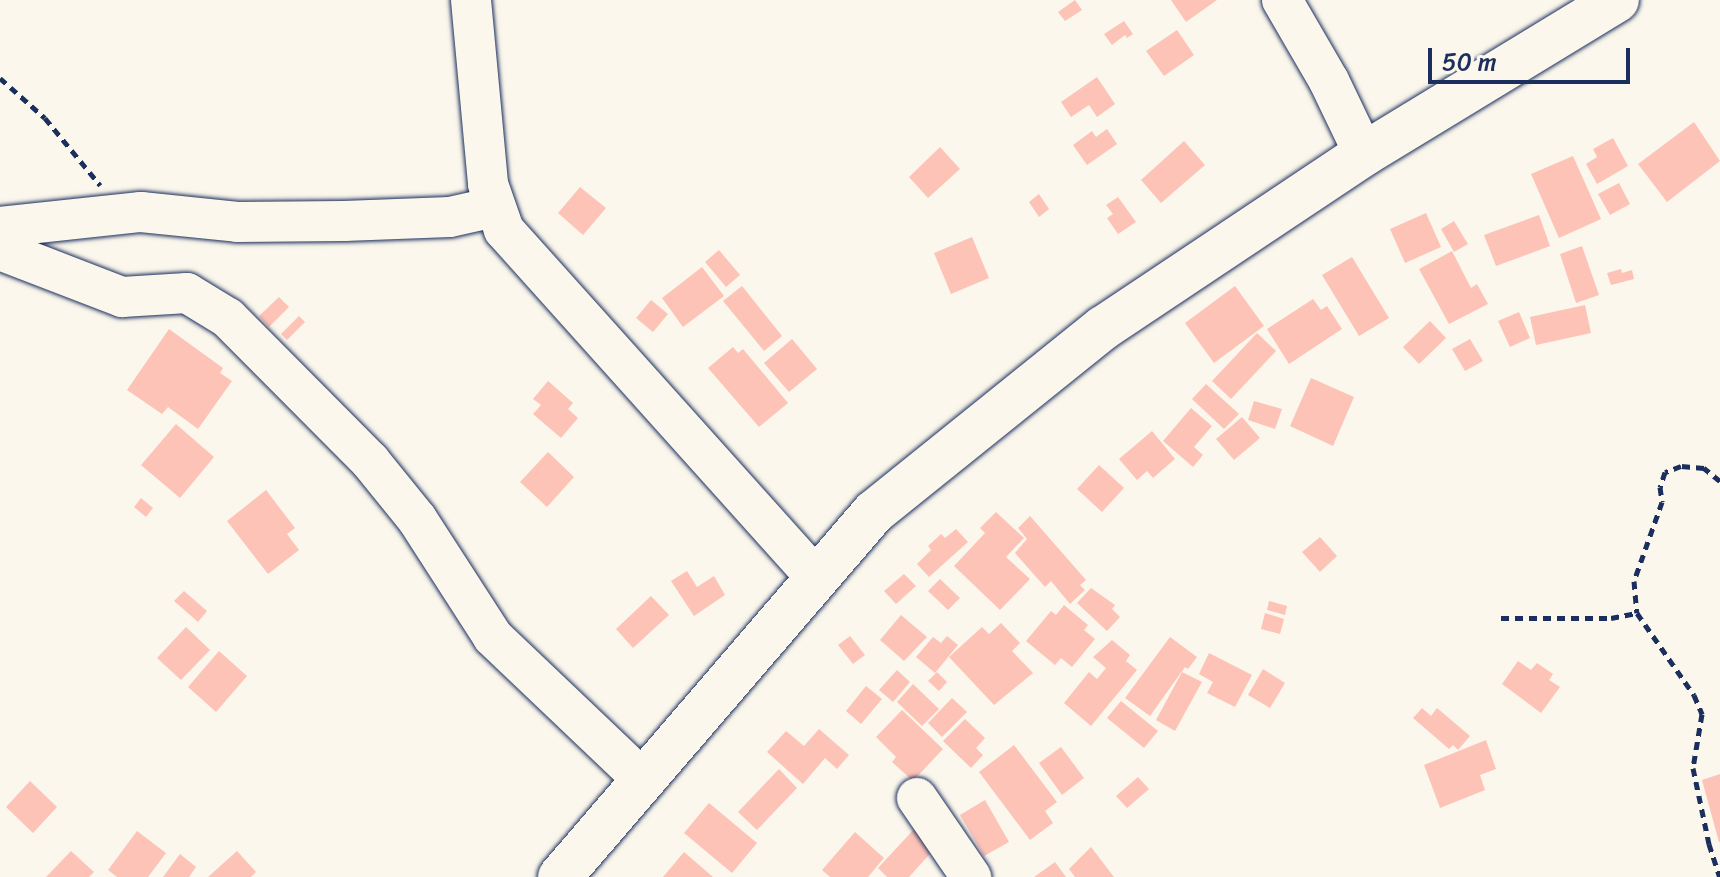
<!DOCTYPE html>
<style>
body{margin:0}
#map{position:relative;width:1720px;height:877px;overflow:hidden;background:#fbf7ec;font-family:Sriracha,sans-serif}
div>[style]{position:absolute}
.building>*{inset:0;background:#fec3b7}
.path>*{height:5px;margin-top:-2.5px;transform-origin:0;background:repeating-linear-gradient(90deg,#1b2f5e 0 8px,transparent 0 14px)}
.roads{filter:drop-shadow(0 0 2px #1b2f5e) drop-shadow(0 0 2px #1b2f5e)}
.minor>*{height:40px;margin:-20px;padding:0 20px;transform-origin:20px;border-radius:20px;background:#fbf7ec}
.major>*{height:44px;margin:-22px;padding:0 22px;transform-origin:22px;border-radius:22px;background:#fbf7ec}
span{translate:-50% -50%;white-space:nowrap;text-align:center;line-height:1.15;-webkit-text-stroke:6px #fbf7ec;paint-order:stroke}
.scale{position:absolute;left:1428px;top:48px;width:202px;height:36px;box-sizing:border-box;border:4px solid #1b2f5e;border-top:0;padding-left:10px;font-size:24px;line-height:28px;white-space:nowrap;color:#1b2f5e;-webkit-text-stroke:6px #fbf7ec;paint-order:stroke}
</style>
<div id="map">
<div class="building">
<i style="clip-path:polygon(1075px 0,1082px 10px,1065px 21px,1058px 12px)"></i>
<i style="clip-path:polygon(1171px 0,1217px 0,1186px 22px)"></i>
<i style="clip-path:polygon(1124px 21px,1133px 34px,1127px 38px,1125px 35px,1112px 45px,1104px 34px)"></i>
<i style="clip-path:polygon(1177px 30px,1194px 55px,1164px 76px,1146px 51px)"></i>
<i style="clip-path:polygon(1097px 77px,1115px 104px,1097px 117px,1089px 105px,1071px 117px,1061px 102px)"></i>
<i style="clip-path:polygon(1694px 122px,1720px 161px,1667px 202px,1638px 164px)"></i>
<i style="clip-path:polygon(1107px 129px,1117px 144px,1087px 165px,1073px 145px,1092px 131px,1096px 137px)"></i>
<i style="clip-path:polygon(1613px 138px,1628px 166px,1597px 184px,1586px 164px,1597px 157px,1593px 149px)"></i>
<i style="clip-path:polygon(1184px 141px,1205px 165px,1161px 203px,1141px 180px)"></i>
<i style="clip-path:polygon(940px 147px,960px 169px,928px 198px,909px 177px)"></i>
<i style="clip-path:polygon(1573px 156px,1601px 219px,1559px 238px,1531px 174px)"></i>
<i style="clip-path:polygon(1619px 183px,1630px 204px,1610px 215px,1598px 194px)"></i>
<i style="clip-path:polygon(580px 187px,606px 208px,583px 235px,558px 213px)"></i>
<i style="clip-path:polygon(1039px 194px,1049px 209px,1039px 217px,1029px 202px)"></i>
<i style="clip-path:polygon(1118px 197px,1136px 222px,1118px 234px,1107px 218px,1113px 214px,1106px 205px)"></i>
<i style="clip-path:polygon(1426px 213px,1441px 247px,1405px 263px,1390px 229px)"></i>
<i style="clip-path:polygon(1539px 215px,1550px 246px,1496px 266px,1484px 235px)"></i>
<i style="clip-path:polygon(1454px 221px,1468px 244px,1454px 252px,1441px 229px)"></i>
<i style="clip-path:polygon(972px 237px,989px 278px,951px 294px,934px 253px)"></i>
<i style="clip-path:polygon(1582px 246px,1599px 295px,1576px 303px,1560px 254px)"></i>
<i style="clip-path:polygon(719px 250px,740px 275px,726px 287px,705px 262px)"></i>
<i style="clip-path:polygon(1452px 251px,1471px 288px,1477px 284px,1488px 304px,1449px 324px,1419px 269px)"></i>
<i style="clip-path:polygon(1352px 257px,1389px 318px,1359px 336px,1322px 275px)"></i>
<i style="clip-path:polygon(702px 267px,724px 296px,683px 327px,662px 298px)"></i>
<i style="clip-path:polygon(1621px 269px,1622px 273px,1632px 270px,1634px 279px,1611px 285px,1607px 273px)"></i>
<i style="clip-path:polygon(742px 286px,782px 336px,764px 351px,723px 301px)"></i>
<i style="clip-path:polygon(1235px 286px,1264px 326px,1214px 363px,1185px 323px)"></i>
<i style="clip-path:polygon(279px 297px,289px 307px,269px 327px,259px 316px)"></i>
<i style="clip-path:polygon(1313px 299px,1321px 310px,1327px 306px,1342px 329px,1289px 364px,1267px 329px)"></i>
<i style="clip-path:polygon(651px 300px,668px 314px,653px 332px,636px 318px)"></i>
<i style="clip-path:polygon(1585px 305px,1591px 333px,1536px 345px,1530px 317px)"></i>
<i style="clip-path:polygon(1519px 312px,1530px 338px,1510px 347px,1498px 321px)"></i>
<i style="clip-path:polygon(299px 316px,305px 322px,287px 340px,281px 334px)"></i>
<i style="clip-path:polygon(1430px 321px,1446px 338px,1419px 364px,1403px 347px)"></i>
<i style="clip-path:polygon(169px 329px,223px 368px,220px 373px,232px 381px,198px 429px,168px 407px,162px 414px,127px 390px)"></i>
<i style="clip-path:polygon(1257px 333px,1276px 351px,1231px 399px,1212px 381px)"></i>
<i style="clip-path:polygon(792px 339px,817px 369px,789px 392px,764px 363px)"></i>
<i style="clip-path:polygon(1470px 339px,1483px 361px,1465px 371px,1452px 349px)"></i>
<i style="clip-path:polygon(733px 347px,738px 353px,743px 349px,788px 403px,759px 427px,708px 368px)"></i>
<i style="clip-path:polygon(1311px 378px,1354px 397px,1333px 446px,1290px 426px)"></i>
<i style="clip-path:polygon(548px 381px,573px 403px,568px 409px,578px 418px,561px 438px,533px 414px,541px 405px,533px 399px)"></i>
<i style="clip-path:polygon(1206px 384px,1239px 414px,1224px 429px,1192px 399px)"></i>
<i style="clip-path:polygon(1254px 401px,1282px 409px,1275px 429px,1248px 420px)"></i>
<i style="clip-path:polygon(1191px 408px,1212px 426px,1194px 447px,1203px 455px,1193px 467px,1163px 441px)"></i>
<i style="clip-path:polygon(1242px 417px,1260px 438px,1234px 460px,1216px 439px)"></i>
<i style="clip-path:polygon(176px 424px,214px 457px,180px 498px,141px 465px)"></i>
<i style="clip-path:polygon(1152px 431px,1175px 459px,1153px 478px,1147px 471px,1137px 480px,1119px 459px)"></i>
<i style="clip-path:polygon(548px 452px,574px 477px,547px 507px,520px 482px)"></i>
<i style="clip-path:polygon(1099px 465px,1124px 488px,1102px 512px,1077px 489px)"></i>
<i style="clip-path:polygon(266px 490px,295px 528px,287px 534px,299px 550px,268px 574px,227px 521px)"></i>
<i style="clip-path:polygon(141px 498px,153px 508px,146px 517px,134px 507px)"></i>
<i style="clip-path:polygon(996px 512px,1024px 538px,1006px 557px,1030px 579px,1000px 610px,954px 566px,985px 533px,980px 528px)"></i>
<i style="clip-path:polygon(1030px 516px,1086px 580px,1080px 585px,1085px 590px,1070px 604px,1051px 581px,1045px 587px,1015px 553px,1027px 539px,1018px 528px)"></i>
<i style="clip-path:polygon(956px 529px,968px 542px,929px 577px,917px 564px,931px 550px,928px 546px,941px 534px,945px 538px)"></i>
<i style="clip-path:polygon(1320px 537px,1337px 556px,1320px 572px,1302px 552px)"></i>
<i style="clip-path:polygon(687px 571px,697px 587px,714px 576px,725px 595px,694px 616px,671px 581px)"></i>
<i style="clip-path:polygon(904px 574px,916px 586px,896px 604px,884px 591px)"></i>
<i style="clip-path:polygon(940px 579px,960px 598px,948px 610px,928px 591px)"></i>
<i style="clip-path:polygon(1091px 588px,1115px 605px,1112px 609px,1120px 617px,1107px 631px,1077px 603px)"></i>
<i style="clip-path:polygon(184px 591px,207px 611px,198px 622px,174px 601px)"></i>
<i style="clip-path:polygon(651px 596px,669px 615px,633px 648px,616px 629px)"></i>
<i style="clip-path:polygon(1269px 601px,1287px 606px,1285px 615px,1267px 610px)"></i>
<i style="clip-path:polygon(1064px 605px,1088px 625px,1084px 630px,1095px 639px,1072px 667px,1061px 658px,1055px 665px,1026px 641px,1051px 611px,1056px 615px)"></i>
<i style="clip-path:polygon(1265px 613px,1284px 619px,1280px 634px,1261px 629px)"></i>
<i style="clip-path:polygon(901px 615px,927px 637px,904px 661px,880px 640px)"></i>
<i style="clip-path:polygon(1001px 623px,1020px 643px,1012px 651px,1033px 673px,994px 705px,949px 657px,982px 627px,989px 634px)"></i>
<i style="clip-path:polygon(186px 627px,210px 650px,181px 680px,157px 658px)"></i>
<i style="clip-path:polygon(850px 636px,865px 655px,853px 664px,838px 645px)"></i>
<i style="clip-path:polygon(947px 636px,958px 645px,935px 673px,916px 657px,933px 637px,941px 643px)"></i>
<i style="clip-path:polygon(1170px 637px,1197px 657px,1188px 669px,1185px 667px,1150px 716px,1125px 698px)"></i>
<i style="clip-path:polygon(1112px 640px,1130px 655px,1126px 661px,1137px 670px,1091px 726px,1064px 703px,1089px 672px,1097px 679px,1106px 668px,1093px 657px)"></i>
<i style="clip-path:polygon(219px 651px,247px 676px,216px 712px,188px 687px)"></i>
<i style="clip-path:polygon(1209px 653px,1252px 675px,1235px 707px,1207px 693px,1213px 682px,1199px 674px)"></i>
<i style="clip-path:polygon(1518px 661px,1531px 670px,1537px 663px,1553px 674px,1549px 680px,1560px 687px,1541px 713px,1502px 684px)"></i>
<i style="clip-path:polygon(1263px 669px,1285px 683px,1270px 708px,1248px 695px)"></i>
<i style="clip-path:polygon(897px 670px,910px 682px,893px 702px,879px 690px)"></i>
<i style="clip-path:polygon(937px 672px,947px 682px,939px 691px,928px 681px)"></i>
<i style="clip-path:polygon(1182px 672px,1202px 682px,1175px 731px,1156px 720px)"></i>
<i style="clip-path:polygon(913px 684px,939px 709px,922px 726px,897px 702px)"></i>
<i style="clip-path:polygon(866px 686px,882px 699px,861px 724px,846px 711px)"></i>
<i style="clip-path:polygon(952px 698px,967px 712px,942px 737px,928px 723px)"></i>
<i style="clip-path:polygon(1121px 701px,1158px 731px,1144px 748px,1107px 718px)"></i>
<i style="clip-path:polygon(1422px 708px,1431px 716px,1437px 708px,1470px 736px,1458px 750px,1453px 745px,1449px 749px,1413px 718px)"></i>
<i style="clip-path:polygon(902px 710px,943px 749px,913px 781px,892px 762px,896px 757px,876px 737px)"></i>
<i style="clip-path:polygon(965px 719px,985px 738px,976px 748px,983px 755px,971px 768px,943px 741px)"></i>
<i style="clip-path:polygon(819px 729px,849px 755px,837px 769px,825px 758px,803px 784px,767px 752px,786px 731px,804px 746px)"></i>
<i style="clip-path:polygon(1486px 740px,1496px 769px,1480px 775px,1485px 790px,1440px 808px,1424px 765px)"></i>
<i style="clip-path:polygon(1014px 745px,1057px 802px,1045px 811px,1053px 823px,1030px 840px,979px 772px)"></i>
<i style="clip-path:polygon(1061px 747px,1084px 778px,1062px 795px,1039px 763px)"></i>
<i style="clip-path:polygon(779px 769px,797px 788px,757px 830px,738px 812px)"></i>
<i style="clip-path:polygon(1720px 774px,1720px 842px,1719px 842px,1702px 780px)"></i>
<i style="clip-path:polygon(1138px 777px,1149px 789px,1127px 808px,1116px 796px)"></i>
<i style="clip-path:polygon(30px 781px,57px 807px,33px 833px,6px 807px)"></i>
<i style="clip-path:polygon(985px 800px,1009px 842px,984px 856px,960px 815px)"></i>
<i style="clip-path:polygon(709px 803px,757px 843px,732px 873px,684px 833px)"></i>
<i style="clip-path:polygon(916px 827px,937px 846px,909px 877px,887px 877px,878px 868px)"></i>
<i style="clip-path:polygon(137px 831px,166px 853px,148px 877px,117px 877px,108px 870px)"></i>
<i style="clip-path:polygon(855px 832px,884px 858px,868px 877px,830px 877px,822px 870px)"></i>
<i style="clip-path:polygon(1091px 847px,1114px 877px,1075px 877px,1069px 869px)"></i>
<i style="clip-path:polygon(71px 851px,94px 872px,89px 877px,46px 877px)"></i>
<i style="clip-path:polygon(237px 851px,256px 872px,251px 877px,208px 877px)"></i>
<i style="clip-path:polygon(684px 852px,713px 877px,663px 877px)"></i>
<i style="clip-path:polygon(180px 854px,196px 867px,189px 877px,163px 877px)"></i>
<i style="clip-path:polygon(1055px 862px,1066px 877px,1034px 877px)"></i>
</div>
<div class="path">
<i style="left:0;top:78px;width:60px;rotate:41.6deg"></i>
<i style="left:45px;top:118px;width:87px;rotate:50.6deg"></i>
<i style="left:1720px;top:481px;width:21px;rotate:-141deg"></i>
<i style="left:1704px;top:468px;width:23px;rotate:-175deg"></i>
<i style="left:1681px;top:466px;width:17px;rotate:159deg"></i>
<i style="left:1665px;top:472px;width:16px;rotate:108deg"></i>
<i style="left:1660px;top:487px;width:15px;rotate:82deg"></i>
<i style="left:1662px;top:502px;width:84px;rotate:109.5deg"></i>
<i style="left:1634px;top:581px;width:32px;rotate:85deg"></i>
<i style="left:1637px;top:613px;width:100px;rotate:55.2deg"></i>
<i style="left:1694px;top:695px;width:21px;rotate:67deg"></i>
<i style="left:1702px;top:714px;width:55px;rotate:99.5deg"></i>
<i style="left:1693px;top:768px;width:78px;rotate:78.1deg"></i>
<i style="left:1709px;top:844px;width:35px;rotate:72deg"></i>
<i style="left:1501px;top:618px;width:110px"></i>
<i style="left:1611px;top:618px;width:26px;rotate:-11deg"></i>
</div>
<div class="roads">
<div class="minor">
<i style="left:471px;top:0;width:185px;rotate:84.7deg"></i>
<i style="left:488px;top:184px;width:49px;rotate:70.8deg"></i>
<i style="left:504px;top:230px;width:466px;rotate:48.1deg"></i>
<i style="left:1282px;top:0;width:94px;rotate:59.9deg"></i>
<i style="left:1329px;top:81px;width:81px;rotate:64.4deg"></i>
<i style="left:0;top:227px;width:142px;rotate:-6.1deg"></i>
<i style="left:141px;top:212px;width:97px;rotate:5.9deg"></i>
<i style="left:237px;top:222px;width:107px;rotate:-0.5deg"></i>
<i style="left:344px;top:221px;width:106px;rotate:-2.2deg"></i>
<i style="left:450px;top:217px;width:45px;rotate:-12.8deg"></i>
<i style="left:0;top:250px;width:131px;rotate:21.1deg"></i>
<i style="left:122px;top:297px;width:65px;rotate:-3.5deg"></i>
<i style="left:187px;top:293px;width:48px;rotate:31.4deg"></i>
<i style="left:228px;top:318px;width:202px;rotate:45.2deg"></i>
<i style="left:370px;top:461px;width:75px;rotate:51deg"></i>
<i style="left:417px;top:519px;width:140px;rotate:57.2deg"></i>
<i style="left:493px;top:637px;width:206px;rotate:43.6deg"></i>
<i style="left:917px;top:798px;width:96px;rotate:55.6deg"></i>
</div>
<div class="major">
<i style="left:560px;top:877px;width:481px;rotate:-49.3deg"></i>
<i style="left:874px;top:512px;width:294px;rotate:-38.8deg"></i>
<i style="left:1103px;top:328px;width:314px;rotate:-33.7deg"></i>
<i style="left:1364px;top:154px;width:296px;rotate:-31.3deg"></i>
</div>
</div>
<div class="scale">50 m</div>
</div>
